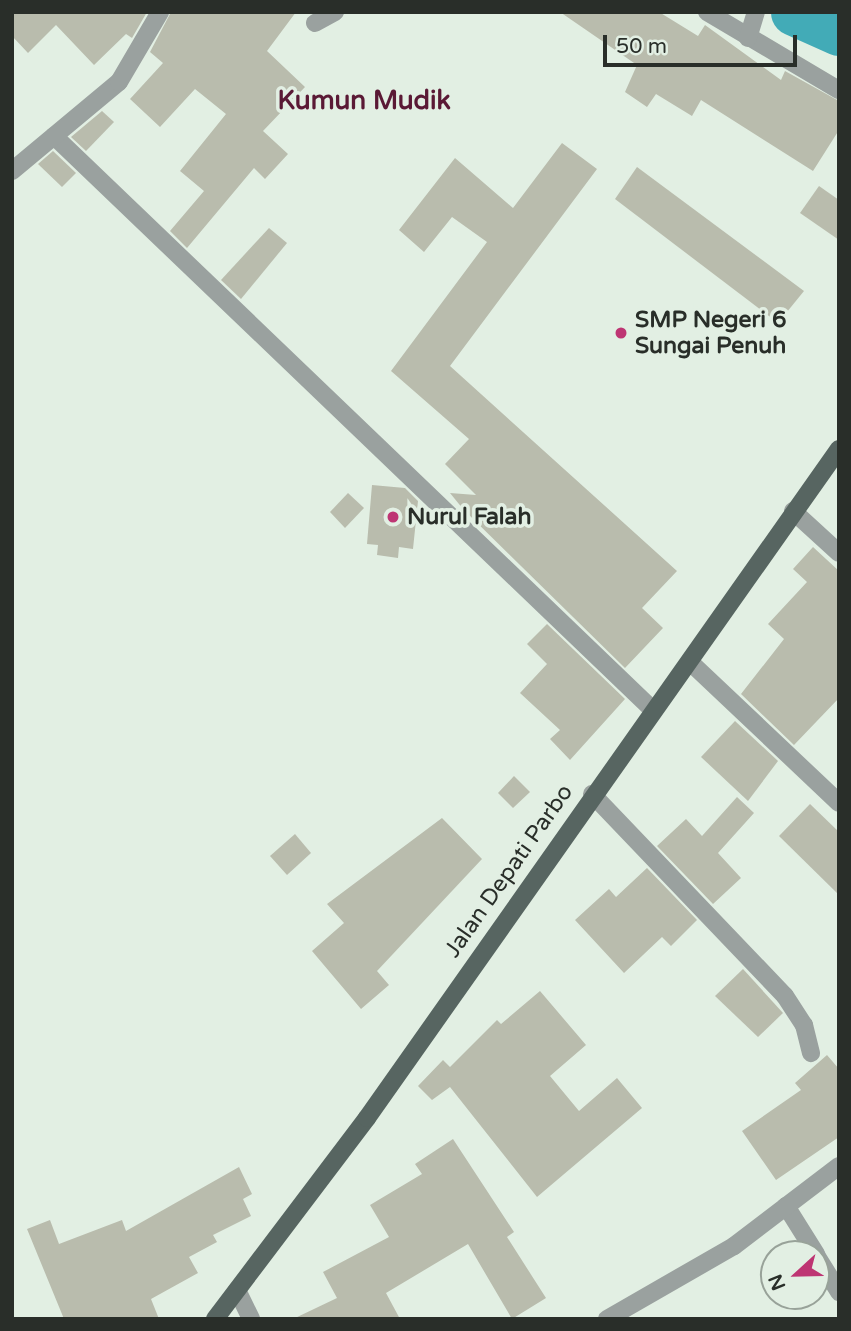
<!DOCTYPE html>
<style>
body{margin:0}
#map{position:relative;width:851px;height:1331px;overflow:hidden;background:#e2efe3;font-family:"Varela Round",sans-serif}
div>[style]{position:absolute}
.river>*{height:47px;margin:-23.5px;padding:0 23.5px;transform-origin:23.5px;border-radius:23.5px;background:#42abb7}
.building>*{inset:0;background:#b9bcad}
.minor>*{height:18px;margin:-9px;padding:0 9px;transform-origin:9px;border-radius:9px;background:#9aa19f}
.major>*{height:18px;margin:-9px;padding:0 9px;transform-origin:9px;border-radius:9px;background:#576561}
.dots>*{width:19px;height:19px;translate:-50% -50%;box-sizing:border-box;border:4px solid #e2efe3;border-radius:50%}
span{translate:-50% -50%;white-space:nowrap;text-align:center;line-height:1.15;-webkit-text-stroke:7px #e2efe3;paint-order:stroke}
.poi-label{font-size:23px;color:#292e29;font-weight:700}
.left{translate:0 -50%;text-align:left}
.street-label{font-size:23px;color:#292e29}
.quarter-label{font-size:26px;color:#5a1935;font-weight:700}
.frame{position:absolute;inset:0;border:14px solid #292e29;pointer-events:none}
.north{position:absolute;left:760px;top:1240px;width:70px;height:70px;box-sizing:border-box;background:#e2efe3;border:2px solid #98a299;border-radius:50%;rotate:248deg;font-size:19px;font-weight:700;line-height:28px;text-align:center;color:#292e29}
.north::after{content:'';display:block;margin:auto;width:24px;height:32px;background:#be3573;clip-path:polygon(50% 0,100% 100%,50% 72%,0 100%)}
.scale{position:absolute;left:603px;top:35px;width:194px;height:32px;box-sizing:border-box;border:4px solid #292e29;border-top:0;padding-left:9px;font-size:21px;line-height:24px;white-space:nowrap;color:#292e29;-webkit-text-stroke:5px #e2efe3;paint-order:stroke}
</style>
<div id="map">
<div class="river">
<i style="left:794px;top:12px;width:49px;rotate:24deg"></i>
</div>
<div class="building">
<i style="clip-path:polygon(12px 12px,147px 12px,132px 38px,126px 34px,94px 65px,56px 25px,28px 53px,12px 36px)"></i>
<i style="clip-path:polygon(171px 12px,296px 12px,267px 51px,305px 87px,263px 131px,288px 154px,265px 179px,254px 168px,187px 248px,170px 231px,204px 191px,180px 171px,226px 114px,195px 89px,160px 127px,130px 99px,163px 63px,150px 52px)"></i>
<i style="clip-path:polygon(560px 12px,659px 12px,698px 36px,705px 25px,781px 80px,785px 71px,839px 101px,839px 130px,813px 171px,701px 100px,692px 116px,656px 94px,647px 107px,625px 92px,637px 65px)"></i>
<i style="clip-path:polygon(102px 111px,114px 122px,86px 151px,71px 137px)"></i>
<i style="clip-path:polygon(562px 143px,597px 169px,450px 366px,677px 571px,642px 608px,663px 628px,625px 668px,463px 509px,450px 493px,476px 495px,445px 464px,469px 439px,391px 371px,487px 242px,452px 217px,424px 252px,399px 230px,455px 158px,513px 208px)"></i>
<i style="clip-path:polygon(53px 151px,76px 173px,62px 187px,38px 164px)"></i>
<i style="clip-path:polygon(637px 167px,804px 291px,778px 323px,615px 199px)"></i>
<i style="clip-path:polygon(819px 186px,839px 200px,839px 240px,800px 213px)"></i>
<i style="clip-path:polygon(269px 228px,287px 243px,241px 299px,221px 280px)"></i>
<i style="clip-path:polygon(372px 485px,405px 488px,418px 501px,413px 549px,399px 547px,398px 558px,377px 555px,378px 545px,367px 544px)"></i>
<i style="clip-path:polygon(348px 493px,364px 508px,345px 528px,330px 512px)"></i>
<i style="clip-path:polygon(813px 547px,839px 571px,839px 698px,794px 745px,741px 694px,784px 639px,768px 624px,807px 582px,793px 569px)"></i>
<i style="clip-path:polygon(547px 624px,625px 699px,570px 760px,550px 739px,560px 730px,520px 693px,547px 664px,527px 644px)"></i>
<i style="clip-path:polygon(735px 721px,778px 761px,748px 801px,701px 757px)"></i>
<i style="clip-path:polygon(514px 776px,530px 792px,513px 808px,498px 793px)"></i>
<i style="clip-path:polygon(737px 797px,754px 813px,718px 853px,741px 878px,713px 904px,657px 846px,686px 819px,702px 836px)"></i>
<i style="clip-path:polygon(810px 804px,839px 832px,839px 895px,779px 836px)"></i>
<i style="clip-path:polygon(442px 818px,482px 859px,377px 971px,389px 985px,361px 1009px,312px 951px,344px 923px,327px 904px)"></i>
<i style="clip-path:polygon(295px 834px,311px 853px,287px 875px,270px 856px)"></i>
<i style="clip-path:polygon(647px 868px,697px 920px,671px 946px,662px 937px,624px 973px,575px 920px,609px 889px,616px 897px)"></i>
<i style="clip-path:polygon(743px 969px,783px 1013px,758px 1037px,715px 996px)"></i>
<i style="clip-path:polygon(540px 991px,586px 1045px,550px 1076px,579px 1111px,617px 1078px,642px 1108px,537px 1197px,450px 1087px,432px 1100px,418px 1086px,443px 1060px,450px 1067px,497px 1020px,501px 1024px)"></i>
<i style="clip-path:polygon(827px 1055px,839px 1069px,839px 1137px,776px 1180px,742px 1131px,801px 1090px,795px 1083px)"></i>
<i style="clip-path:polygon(453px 1139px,514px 1232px,507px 1237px,546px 1298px,512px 1319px,468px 1244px,386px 1293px,400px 1319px,293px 1319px,337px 1298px,323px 1272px,389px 1237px,370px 1205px,422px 1174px,415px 1164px)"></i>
<i style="clip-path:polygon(239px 1167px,252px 1194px,243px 1199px,251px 1216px,213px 1235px,217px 1242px,189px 1257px,198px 1273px,151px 1299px,159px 1319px,64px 1319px,27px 1229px,50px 1220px,59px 1244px,122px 1220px,126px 1231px)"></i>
</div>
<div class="minor">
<i style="left:707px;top:12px;width:153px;rotate:30.6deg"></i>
<i style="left:315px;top:23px;width:23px;rotate:-29deg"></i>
<i style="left:748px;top:38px;width:27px;rotate:-73deg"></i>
<i style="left:54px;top:136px;width:828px;rotate:43.78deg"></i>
<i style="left:12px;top:171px;width:139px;rotate:-39.8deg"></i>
<i style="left:119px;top:82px;width:81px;rotate:-59.6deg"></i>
<i style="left:793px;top:511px;width:62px;rotate:42.4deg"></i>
<i style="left:690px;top:662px;width:205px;rotate:43.4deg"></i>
<i style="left:592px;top:794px;width:279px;rotate:46.3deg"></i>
<i style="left:785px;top:996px;width:35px;rotate:57deg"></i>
<i style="left:804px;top:1025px;width:29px;rotate:76deg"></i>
<i style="left:786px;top:1206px;width:57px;rotate:58deg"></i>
<i style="left:816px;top:1255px;width:44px;rotate:58.1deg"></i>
<i style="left:237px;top:1290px;width:32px;rotate:64deg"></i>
<i style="left:607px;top:1319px;width:146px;rotate:-29.9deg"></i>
<i style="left:734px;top:1246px;width:132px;rotate:-37.3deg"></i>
</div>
<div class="major">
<i style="left:215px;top:1319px;width:252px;rotate:-52.9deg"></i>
<i style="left:367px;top:1118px;width:819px;rotate:-54.8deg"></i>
</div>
<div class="dots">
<i style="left:621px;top:333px;background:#be3573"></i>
<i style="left:393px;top:517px;background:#be3573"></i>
</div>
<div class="poi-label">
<span class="left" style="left:635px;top:333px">SMP Negeri 6<br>Sungai Penuh</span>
<span class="left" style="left:407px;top:517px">Nurul Falah</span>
</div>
<div class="street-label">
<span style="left:509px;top:871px;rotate:-55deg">Jalan Depati Parbo</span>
</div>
<div class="quarter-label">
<span style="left:364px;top:101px">Kumun Mudik</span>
</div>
<div class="frame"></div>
<div class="north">N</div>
<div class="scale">50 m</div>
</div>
